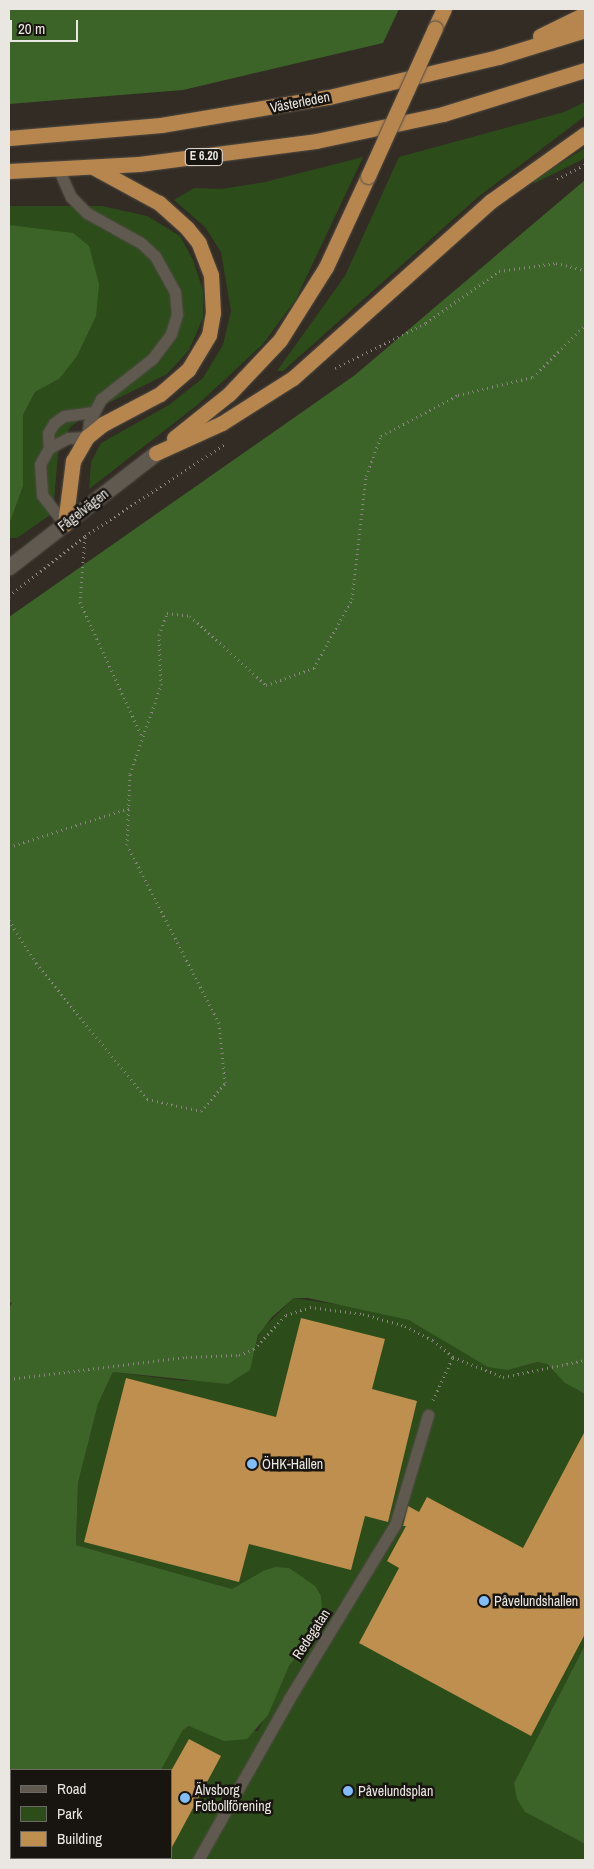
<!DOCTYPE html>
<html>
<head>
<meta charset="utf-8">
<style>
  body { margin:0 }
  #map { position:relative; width:594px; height:1869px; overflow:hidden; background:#322c24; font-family:"Archivo Narrow",sans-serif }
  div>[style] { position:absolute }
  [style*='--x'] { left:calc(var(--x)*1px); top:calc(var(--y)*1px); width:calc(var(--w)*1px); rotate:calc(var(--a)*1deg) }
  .green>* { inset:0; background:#2c4d1a }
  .forest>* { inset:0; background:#3d6428 }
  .building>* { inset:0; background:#be8f4f }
  .path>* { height:3px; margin-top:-1.5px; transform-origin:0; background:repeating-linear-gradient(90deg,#89847e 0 1px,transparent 0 5px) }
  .roads { filter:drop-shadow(0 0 1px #504b44) drop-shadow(0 0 1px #504b44) }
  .service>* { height:11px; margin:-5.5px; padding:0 5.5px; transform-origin:5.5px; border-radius:5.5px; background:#605950 }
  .tertiary>* { height:15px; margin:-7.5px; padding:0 7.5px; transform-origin:7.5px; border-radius:7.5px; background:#605950 }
  .trunk>* { height:15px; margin:-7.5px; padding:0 7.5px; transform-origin:7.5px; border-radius:7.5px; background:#b7864f }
  .bridges { filter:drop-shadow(0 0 1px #504b44) drop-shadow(0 0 1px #504b44) }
  .trunk-bridge>* { height:15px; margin:-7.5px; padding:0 7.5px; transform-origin:7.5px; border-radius:7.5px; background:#b7864f }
  .dots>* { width:14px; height:14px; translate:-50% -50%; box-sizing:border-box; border:2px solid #181511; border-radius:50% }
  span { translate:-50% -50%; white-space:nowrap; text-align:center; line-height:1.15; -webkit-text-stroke:5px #181511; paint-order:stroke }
  .shield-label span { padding:1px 4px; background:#181511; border:1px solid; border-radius:4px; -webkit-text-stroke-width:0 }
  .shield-label { font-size:12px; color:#eae6e1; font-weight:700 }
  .street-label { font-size:14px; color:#eae6e1 }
  .poi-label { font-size:14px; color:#eae6e1 }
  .left { translate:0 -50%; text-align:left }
  .frame { position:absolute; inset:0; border:10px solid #eae6e1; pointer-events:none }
  .legend { position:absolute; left:10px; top:1769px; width:162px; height:90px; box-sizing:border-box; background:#181511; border:1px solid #6c6964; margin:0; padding:6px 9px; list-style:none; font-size:15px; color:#eae6e1 }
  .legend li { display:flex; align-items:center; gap:10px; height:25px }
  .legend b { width:25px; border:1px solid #6c6964 }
  .scale { position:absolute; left:10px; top:20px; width:68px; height:22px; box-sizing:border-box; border:2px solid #eae6e1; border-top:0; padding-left:6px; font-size:15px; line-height:18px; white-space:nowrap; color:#eae6e1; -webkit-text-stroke:4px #181511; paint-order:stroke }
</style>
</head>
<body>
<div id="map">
  <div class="green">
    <i style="clip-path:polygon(585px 102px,585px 116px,478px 197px,283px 371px,277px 371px,345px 276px,399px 157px,564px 112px)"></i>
    <i style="clip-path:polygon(585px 148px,585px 158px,535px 183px,532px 181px)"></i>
    <i style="clip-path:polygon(363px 157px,296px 299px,263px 344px,196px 406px,89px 489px,91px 462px,101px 443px,169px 405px,203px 378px,223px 345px,231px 311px,221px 252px,205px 227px,174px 200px,194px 188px,221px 189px,265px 182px)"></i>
    <i style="clip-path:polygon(9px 206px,102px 206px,147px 216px,180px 236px,193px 260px,203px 291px,203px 318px,189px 350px,167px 374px,94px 410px,70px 427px,58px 453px,53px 513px,17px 538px,9px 538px,9px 525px,23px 486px,23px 415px,35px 392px,59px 379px,24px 228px,9px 225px)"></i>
    <i style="clip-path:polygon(294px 1298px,375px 1310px,409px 1320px,508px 1370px,537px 1362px,547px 1364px,565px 1383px,585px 1394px,585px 1645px,514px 1783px,525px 1812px,585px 1844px,585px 1860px,110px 1860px,171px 1858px,171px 1770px,161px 1770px,183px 1730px,190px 1726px,258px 1731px,289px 1666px,323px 1625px,263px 1571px,232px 1589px,76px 1545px,78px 1483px,98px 1404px,113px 1372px,184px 1381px,249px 1370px,260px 1331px)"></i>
  </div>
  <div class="forest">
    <i style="clip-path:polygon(9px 9px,399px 9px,383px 43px,183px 90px,9px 104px)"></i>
    <i style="clip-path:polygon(585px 180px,585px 1394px,565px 1383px,547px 1364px,537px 1362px,508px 1370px,488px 1367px,409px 1320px,308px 1298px,294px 1298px,272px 1317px,258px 1335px,250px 1370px,228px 1384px,113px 1372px,98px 1404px,78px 1483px,76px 1545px,232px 1589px,263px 1571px,275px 1567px,289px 1568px,315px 1586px,321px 1596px,323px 1624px,289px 1666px,268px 1715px,247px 1739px,224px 1741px,189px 1726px,183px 1730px,161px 1770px,11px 1770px,11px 1858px,111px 1858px,9px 1860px,9px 1308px,12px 1302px,9px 1303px,9px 617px,355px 375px)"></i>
    <i style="clip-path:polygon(9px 225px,73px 233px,89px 246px,99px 284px,96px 316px,77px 356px,59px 379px,35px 392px,23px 415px,23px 486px,9px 525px)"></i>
    <i style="clip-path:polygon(585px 1645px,585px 1844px,525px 1812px,517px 1799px,514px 1783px)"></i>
  </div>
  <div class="building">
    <i style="clip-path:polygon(301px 1318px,385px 1339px,372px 1389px,417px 1401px,388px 1522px,365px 1516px,351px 1570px,249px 1544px,239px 1582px,84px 1542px,126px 1378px,276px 1417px)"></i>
    <i style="clip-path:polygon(585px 1431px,585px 1634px,531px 1736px,359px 1643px,399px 1568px,387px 1561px,406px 1526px,403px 1526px,408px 1506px,419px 1512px,427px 1497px,523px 1548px)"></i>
    <i style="clip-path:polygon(189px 1739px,221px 1756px,171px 1849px,171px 1771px)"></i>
  </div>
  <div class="path">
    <i style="--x:557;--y:179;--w:31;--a:-27"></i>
    <i style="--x:335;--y:368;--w:102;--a:-26.3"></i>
    <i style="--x:426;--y:323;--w:90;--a:-35.5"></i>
    <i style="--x:499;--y:271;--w:58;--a:-8"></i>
    <i style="--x:556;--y:263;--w:30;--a:14"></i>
    <i style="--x:85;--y:537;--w:65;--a:94.4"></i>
    <i style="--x:80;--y:602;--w:149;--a:65.3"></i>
    <i style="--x:9;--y:596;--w:97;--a:-38.3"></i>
    <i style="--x:85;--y:536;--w:168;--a:-33.3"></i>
    <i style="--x:9;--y:847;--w:126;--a:-18"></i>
    <i style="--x:9;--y:920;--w:51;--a:57.9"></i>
    <i style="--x:36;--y:963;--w:176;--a:50.8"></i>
    <i style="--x:147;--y:1099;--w:55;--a:12.5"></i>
    <i style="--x:201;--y:1111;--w:37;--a:-49"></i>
    <i style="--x:225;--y:1083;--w:60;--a:-95.7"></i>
    <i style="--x:219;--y:1023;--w:200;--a:-117.3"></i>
    <i style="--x:127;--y:845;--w:71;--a:-87.6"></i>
    <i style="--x:130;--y:774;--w:94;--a:-70.8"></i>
    <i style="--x:161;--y:685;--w:50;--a:-92.3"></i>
    <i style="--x:159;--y:635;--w:23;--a:-70"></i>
    <i style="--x:167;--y:613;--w:23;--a:7"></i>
    <i style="--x:190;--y:616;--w:103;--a:42.2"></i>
    <i style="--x:266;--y:685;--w:51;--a:-19.5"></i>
    <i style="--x:314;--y:668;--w:79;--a:-61.2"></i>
    <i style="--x:352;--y:599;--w:124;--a:-83.5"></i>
    <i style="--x:366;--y:476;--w:43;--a:-69.4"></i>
    <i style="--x:381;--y:436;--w:87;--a:-28"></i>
    <i style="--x:458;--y:395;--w:77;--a:-13.5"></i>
    <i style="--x:533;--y:377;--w:74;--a:-45"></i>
    <i style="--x:9;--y:1379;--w:178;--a:-7.1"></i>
    <i style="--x:186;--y:1357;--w:53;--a:-2.2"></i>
    <i style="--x:239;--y:1355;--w:16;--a:-22"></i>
    <i style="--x:254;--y:1349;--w:47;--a:-46.7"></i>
    <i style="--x:286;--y:1315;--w:25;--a:-18"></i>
    <i style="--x:310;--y:1307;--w:53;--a:7.5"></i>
    <i style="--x:363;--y:1314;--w:44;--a:15.9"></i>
    <i style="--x:405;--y:1326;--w:31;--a:27"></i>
    <i style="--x:433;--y:1340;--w:26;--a:40"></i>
    <i style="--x:453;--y:1357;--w:54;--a:21.8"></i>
    <i style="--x:503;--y:1377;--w:84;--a:-11.7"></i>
    <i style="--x:433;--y:1400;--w:47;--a:-65.1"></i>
  </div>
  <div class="roads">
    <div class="service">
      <i style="--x:58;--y:168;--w:32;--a:66"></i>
      <i style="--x:71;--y:197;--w:23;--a:45"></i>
      <i style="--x:87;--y:213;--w:62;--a:29.1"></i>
      <i style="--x:141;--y:243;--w:19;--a:43"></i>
      <i style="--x:155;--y:256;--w:41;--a:60.9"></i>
      <i style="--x:175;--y:292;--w:22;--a:85"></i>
      <i style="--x:177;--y:314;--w:21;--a:107"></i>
      <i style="--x:171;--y:334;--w:31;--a:127"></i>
      <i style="--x:152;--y:359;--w:65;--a:141.9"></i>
      <i style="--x:101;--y:399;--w:27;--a:117"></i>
      <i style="--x:89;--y:423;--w:14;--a:98"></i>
      <i style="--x:87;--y:437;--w:19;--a:177"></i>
      <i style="--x:68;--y:438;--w:21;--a:152"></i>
      <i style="--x:49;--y:448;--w:18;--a:119"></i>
      <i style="--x:40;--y:464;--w:31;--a:86"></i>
      <i style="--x:42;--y:495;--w:37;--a:52"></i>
      <i style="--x:49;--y:448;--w:15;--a:-94"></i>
      <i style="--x:48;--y:433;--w:12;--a:-59"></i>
      <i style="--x:54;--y:423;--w:12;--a:-35"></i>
      <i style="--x:64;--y:416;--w:30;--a:-8"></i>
      <i style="--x:198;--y:1860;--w:185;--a:-60.5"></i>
      <i style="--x:289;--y:1699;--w:204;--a:-58.7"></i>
      <i style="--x:395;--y:1525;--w:115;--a:-73.3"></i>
    </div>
    <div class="tertiary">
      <i style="--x:9;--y:567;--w:186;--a:-37.8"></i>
    </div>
    <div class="trunk">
      <i style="--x:435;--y:28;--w:21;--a:-65"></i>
      <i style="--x:540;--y:36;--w:50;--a:-26.1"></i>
      <i style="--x:9;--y:138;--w:153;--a:-4.9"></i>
      <i style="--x:161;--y:125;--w:170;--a:-9.5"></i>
      <i style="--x:329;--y:97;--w:174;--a:-13.3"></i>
      <i style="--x:498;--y:57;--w:91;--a:-17.2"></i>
      <i style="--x:9;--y:171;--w:130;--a:-3.1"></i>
      <i style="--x:139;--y:164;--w:178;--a:-7.4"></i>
      <i style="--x:316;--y:141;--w:130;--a:-12"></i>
      <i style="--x:443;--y:114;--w:149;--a:-17.2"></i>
      <i style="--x:174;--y:438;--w:70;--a:-38.7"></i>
      <i style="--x:229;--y:394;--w:74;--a:-46.6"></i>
      <i style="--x:280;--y:340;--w:86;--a:-57.8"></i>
      <i style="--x:326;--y:267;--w:100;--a:-65.2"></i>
      <i style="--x:156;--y:453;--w:72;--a:-24.4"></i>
      <i style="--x:222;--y:423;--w:84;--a:-32.4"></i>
      <i style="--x:293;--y:378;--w:266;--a:-41.8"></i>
      <i style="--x:491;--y:201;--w:115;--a:-35.5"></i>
      <i style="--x:65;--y:524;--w:64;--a:-82.8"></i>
      <i style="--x:73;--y:461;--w:28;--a:-60"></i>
      <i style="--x:87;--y:437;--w:21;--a:-39"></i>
      <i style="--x:103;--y:424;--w:64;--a:-27.8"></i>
      <i style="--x:160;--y:394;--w:37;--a:-41"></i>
      <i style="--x:188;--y:370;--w:41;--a:-59"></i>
      <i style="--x:209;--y:335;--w:22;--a:-80"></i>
      <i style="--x:213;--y:313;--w:38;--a:-93"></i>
      <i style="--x:211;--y:275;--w:34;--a:-111"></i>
      <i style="--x:199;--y:243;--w:19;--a:-129"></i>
      <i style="--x:187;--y:228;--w:38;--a:-138"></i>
      <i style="--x:159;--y:203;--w:75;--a:-151.4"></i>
    </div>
  </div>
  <div class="bridges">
    <div class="trunk-bridge">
      <i style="--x:368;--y:176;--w:162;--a:-65.6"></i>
    </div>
  </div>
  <div class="dots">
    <i style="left:252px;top:1464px;background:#82bcfa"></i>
    <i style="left:484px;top:1601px;background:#82bcfa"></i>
    <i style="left:348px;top:1791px;background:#82bcfa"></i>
    <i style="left:185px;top:1798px;background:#82bcfa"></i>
  </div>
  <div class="shield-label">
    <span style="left:204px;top:157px">E 6.20</span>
  </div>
  <div class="street-label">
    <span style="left:300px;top:102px;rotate:-11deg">Västerleden</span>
    <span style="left:83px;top:510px;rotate:-38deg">Fågelvägen</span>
    <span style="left:311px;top:1634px;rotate:-57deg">Redegatan</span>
  </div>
  <div class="poi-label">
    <span class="left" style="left:262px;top:1464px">ÖHK-Hallen</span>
    <span class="left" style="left:494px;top:1601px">Påvelundshallen</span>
    <span class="left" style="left:195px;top:1798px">Älvsborg<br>Fotbollförening</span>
    <span class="left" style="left:358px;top:1791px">Påvelundsplan</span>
  </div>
  <div class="frame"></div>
  <ul class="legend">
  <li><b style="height:6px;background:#605950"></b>Road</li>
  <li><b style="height:14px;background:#2c4d1a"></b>Park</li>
  <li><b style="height:14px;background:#be8f4f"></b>Building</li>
  </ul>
  <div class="scale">20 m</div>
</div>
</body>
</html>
